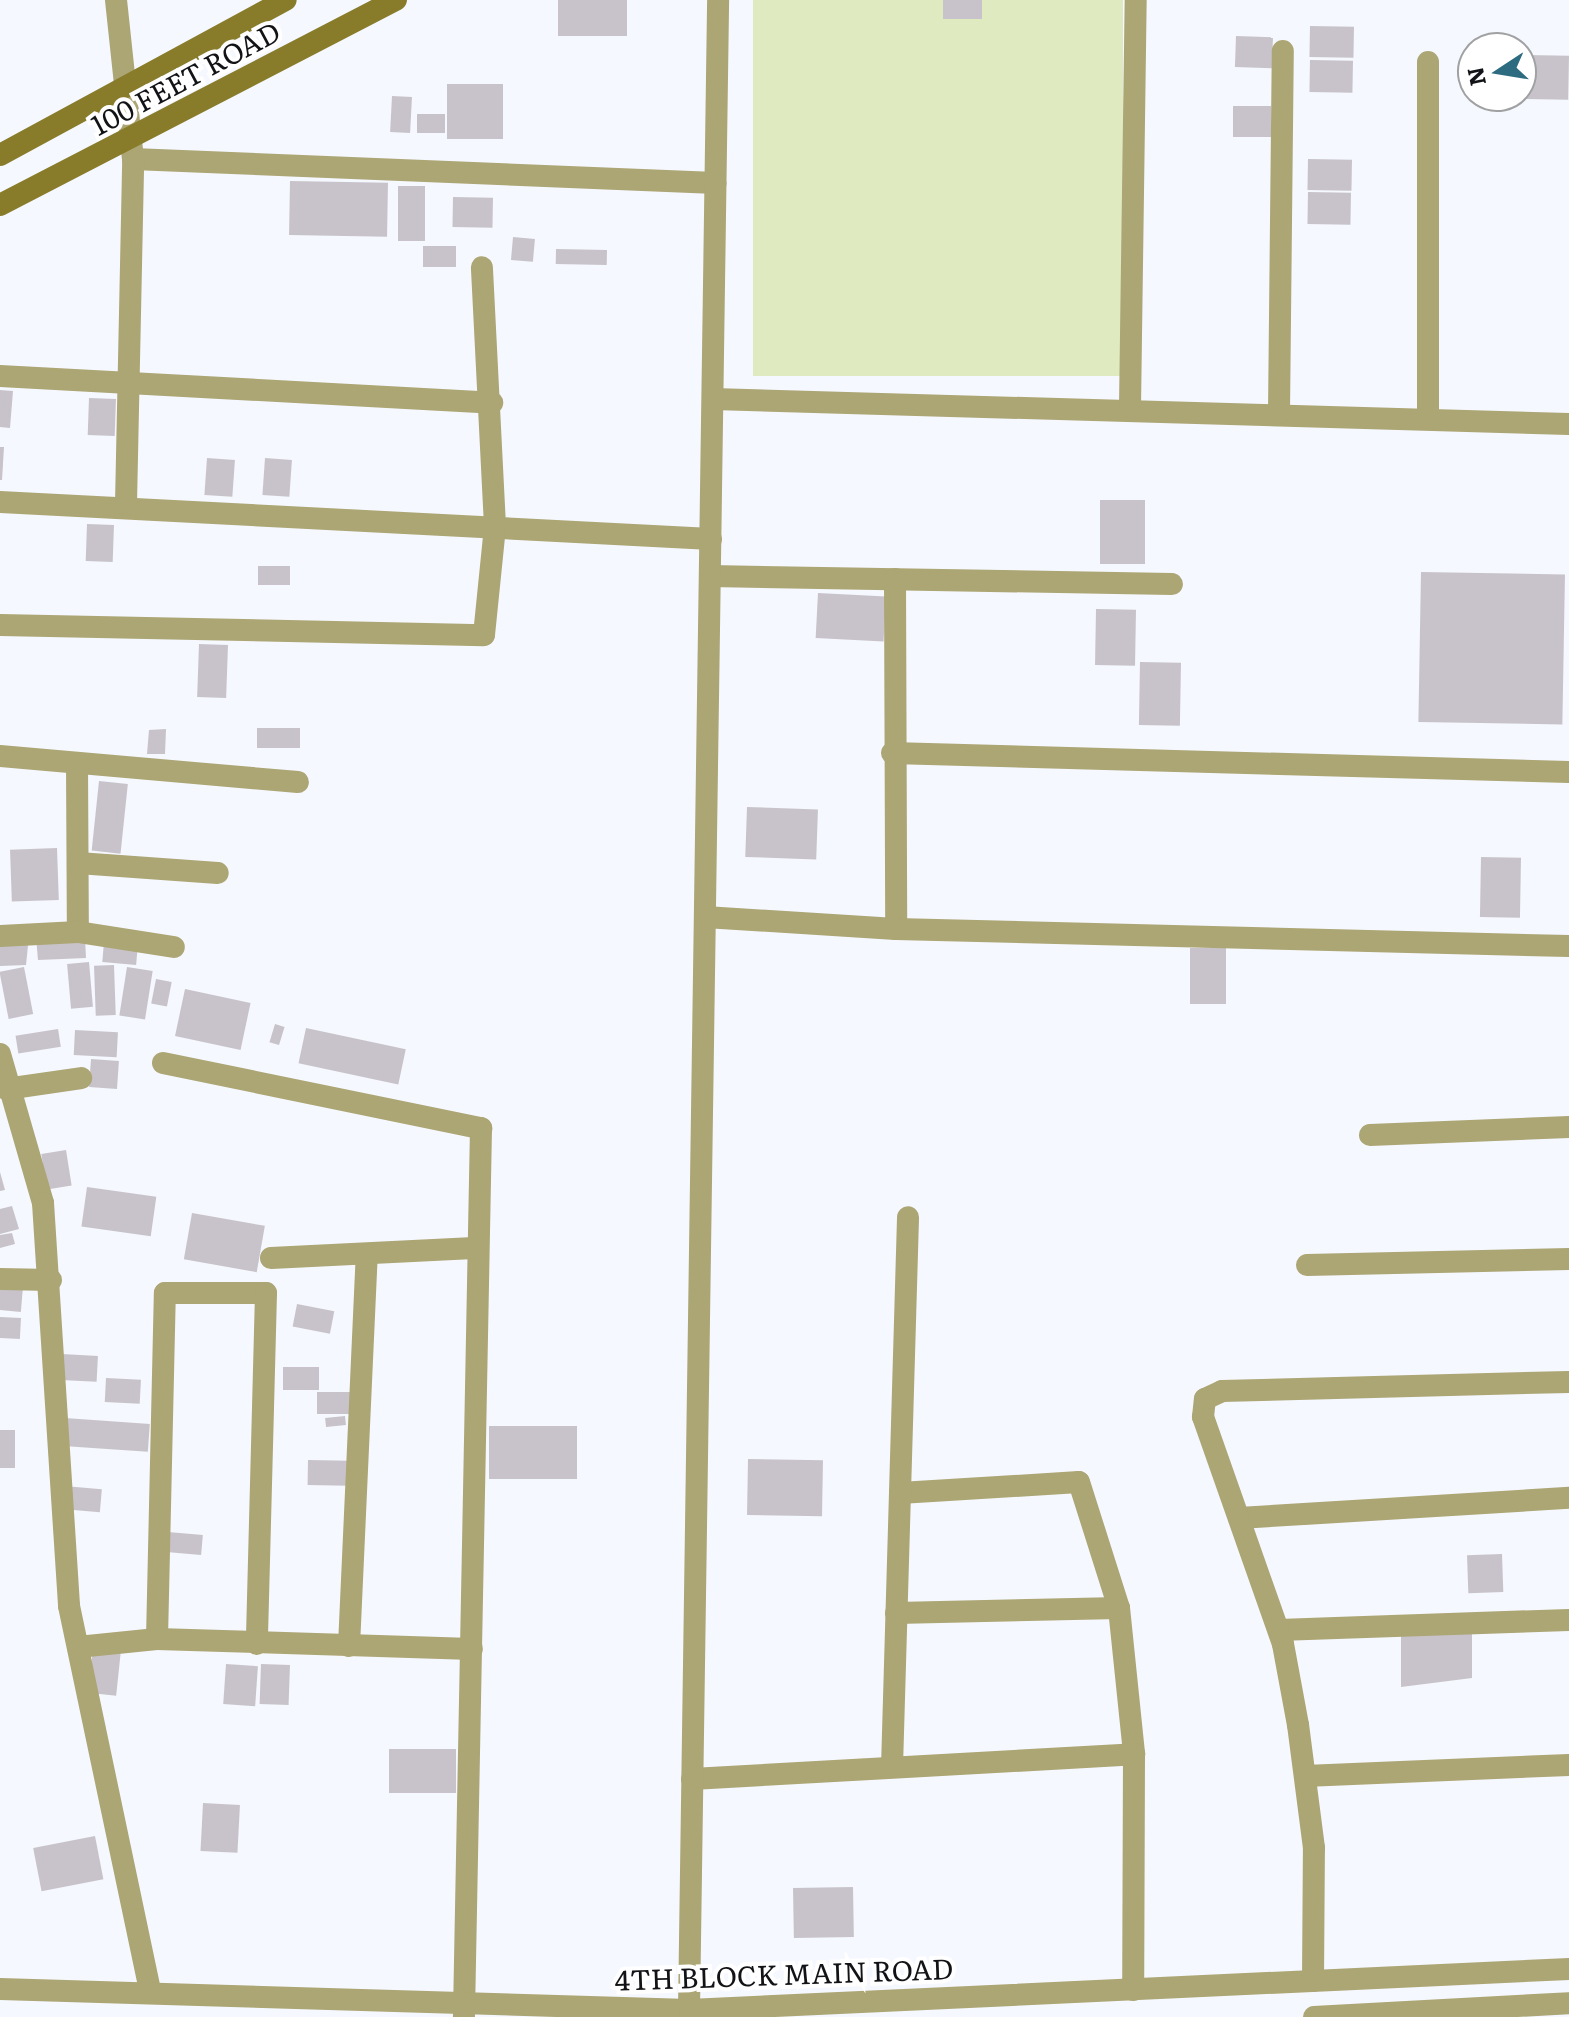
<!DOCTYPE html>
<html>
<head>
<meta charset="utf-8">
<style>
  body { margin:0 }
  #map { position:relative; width:1569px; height:2017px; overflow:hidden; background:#f5f8fe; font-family:Literata,serif }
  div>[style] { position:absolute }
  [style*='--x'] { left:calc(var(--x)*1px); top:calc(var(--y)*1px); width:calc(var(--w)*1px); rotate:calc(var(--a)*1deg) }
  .green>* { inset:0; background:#dfeac0; transform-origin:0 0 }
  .building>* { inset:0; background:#c8c3ca; transform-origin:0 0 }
  .minor>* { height:22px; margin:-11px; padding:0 11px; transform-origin:11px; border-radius:11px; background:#aca574 }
  .tertiary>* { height:22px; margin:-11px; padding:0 11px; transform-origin:11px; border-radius:11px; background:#aca574 }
  .secondary>* { height:22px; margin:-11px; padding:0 11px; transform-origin:11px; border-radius:11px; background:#887c2a }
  span { translate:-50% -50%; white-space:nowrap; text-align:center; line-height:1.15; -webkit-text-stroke:8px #fff; paint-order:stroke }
  .street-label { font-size:28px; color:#121316 }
  .north { position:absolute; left:1457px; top:32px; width:80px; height:80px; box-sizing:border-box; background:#fff; border:2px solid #a0a1a2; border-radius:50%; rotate:258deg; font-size:22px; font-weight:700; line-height:32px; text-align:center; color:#121316 }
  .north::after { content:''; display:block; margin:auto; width:28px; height:36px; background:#2c6b80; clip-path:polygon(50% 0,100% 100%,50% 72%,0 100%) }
</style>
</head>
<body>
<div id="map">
  <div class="green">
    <i style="left:753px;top:0;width:370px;height:376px"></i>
  </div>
  <div class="building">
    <i style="left:558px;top:0;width:69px;height:36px"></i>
    <i style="left:943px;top:0;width:39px;height:19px"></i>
    <i style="left:1310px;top:26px;width:44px;height:31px;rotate:1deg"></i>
    <i style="left:1236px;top:36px;width:37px;height:31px;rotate:2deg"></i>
    <i style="left:1527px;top:55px;width:42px;height:44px;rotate:1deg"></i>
    <i style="left:1310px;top:60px;width:43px;height:32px;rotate:1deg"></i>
    <i style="left:447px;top:84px;width:56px;height:55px"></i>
    <i style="left:392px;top:96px;width:20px;height:36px;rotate:3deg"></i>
    <i style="left:1233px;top:106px;width:38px;height:31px"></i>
    <i style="left:417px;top:114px;width:28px;height:19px"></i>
    <i style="left:1308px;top:159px;width:44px;height:31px;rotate:1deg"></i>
    <i style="left:290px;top:181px;width:98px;height:54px;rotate:1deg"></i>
    <i style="left:398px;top:186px;width:27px;height:55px"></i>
    <i style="left:1308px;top:192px;width:43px;height:32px;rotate:1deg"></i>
    <i style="left:453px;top:197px;width:40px;height:30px;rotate:1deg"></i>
    <i style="left:513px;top:237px;width:22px;height:23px;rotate:5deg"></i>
    <i style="left:423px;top:246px;width:33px;height:21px"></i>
    <i style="left:556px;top:249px;width:51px;height:15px;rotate:1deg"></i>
    <i style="clip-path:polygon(0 390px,13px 391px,10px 428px,0 427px)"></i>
    <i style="left:89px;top:398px;width:27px;height:37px;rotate:2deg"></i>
    <i style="clip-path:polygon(0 447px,4px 447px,2px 480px,0 480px)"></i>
    <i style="left:207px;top:458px;width:28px;height:37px;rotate:4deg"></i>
    <i style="left:265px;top:458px;width:27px;height:37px;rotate:4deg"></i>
    <i style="left:1100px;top:500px;width:45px;height:64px"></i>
    <i style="left:87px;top:524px;width:27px;height:37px;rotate:2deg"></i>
    <i style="left:258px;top:566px;width:32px;height:19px"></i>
    <i style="left:1421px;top:572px;width:144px;height:150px;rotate:1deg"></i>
    <i style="left:818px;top:593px;width:68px;height:45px;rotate:3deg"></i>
    <i style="left:1096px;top:609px;width:40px;height:56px;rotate:1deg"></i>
    <i style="left:199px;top:644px;width:29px;height:53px;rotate:2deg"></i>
    <i style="left:1140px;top:662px;width:41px;height:63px;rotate:1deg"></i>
    <i style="left:257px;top:728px;width:43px;height:20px"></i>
    <i style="clip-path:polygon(166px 729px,165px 754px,147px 754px,149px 730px)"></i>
    <i style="left:99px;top:781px;width:29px;height:70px;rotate:6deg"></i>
    <i style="left:747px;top:807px;width:71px;height:50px;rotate:2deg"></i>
    <i style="left:57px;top:848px;width:52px;height:47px;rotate:88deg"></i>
    <i style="left:1481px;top:857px;width:40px;height:60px;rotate:1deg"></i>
    <i style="clip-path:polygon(29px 936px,26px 965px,0 966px,0 940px)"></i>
    <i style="clip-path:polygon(36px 937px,85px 938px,86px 958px,38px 960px)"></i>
    <i style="left:104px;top:942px;width:34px;height:20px;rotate:5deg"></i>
    <i style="left:1190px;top:948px;width:36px;height:56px"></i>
    <i style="left:89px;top:962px;width:45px;height:22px;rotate:85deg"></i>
    <i style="left:114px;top:965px;width:50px;height:20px;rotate:88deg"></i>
    <i style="left:24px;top:967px;width:48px;height:25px;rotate:79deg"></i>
    <i style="left:127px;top:967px;width:26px;height:49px;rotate:9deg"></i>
    <i style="left:156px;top:979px;width:16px;height:25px;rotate:11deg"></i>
    <i style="left:185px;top:989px;width:67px;height:48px;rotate:12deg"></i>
    <i style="left:275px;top:1024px;width:10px;height:19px;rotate:17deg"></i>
    <i style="left:306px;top:1028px;width:102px;height:36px;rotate:12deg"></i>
    <i style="left:58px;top:1029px;width:18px;height:43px;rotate:81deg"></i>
    <i style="left:75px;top:1030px;width:43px;height:25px;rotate:3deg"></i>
    <i style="left:91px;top:1059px;width:28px;height:28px;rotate:4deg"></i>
    <i style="left:66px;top:1150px;width:36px;height:25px;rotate:81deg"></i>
    <i style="clip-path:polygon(0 1172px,5px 1190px,0 1191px)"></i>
    <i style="left:87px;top:1187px;width:70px;height:40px;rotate:8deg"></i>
    <i style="clip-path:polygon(12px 1206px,19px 1229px,0 1234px,0 1209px)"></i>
    <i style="left:192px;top:1213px;width:74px;height:47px;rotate:10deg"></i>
    <i style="clip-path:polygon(12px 1233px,15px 1244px,0 1248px,0 1235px)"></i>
    <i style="left:0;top:1286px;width:23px;height:24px;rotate:5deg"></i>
    <i style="left:297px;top:1304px;width:38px;height:23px;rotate:11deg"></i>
    <i style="left:0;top:1317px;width:21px;height:21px;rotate:3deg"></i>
    <i style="left:62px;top:1354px;width:36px;height:26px;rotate:3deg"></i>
    <i style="left:283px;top:1367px;width:36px;height:23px"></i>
    <i style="left:106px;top:1378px;width:35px;height:24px;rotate:3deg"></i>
    <i style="left:317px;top:1392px;width:38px;height:22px"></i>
    <i style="left:345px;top:1416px;width:9px;height:20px;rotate:84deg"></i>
    <i style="left:65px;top:1418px;width:85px;height:28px;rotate:4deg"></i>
    <i style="left:489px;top:1426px;width:88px;height:53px"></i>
    <i style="left:0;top:1430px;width:15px;height:38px"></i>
    <i style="left:748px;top:1459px;width:75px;height:56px;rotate:1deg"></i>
    <i style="left:308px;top:1460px;width:41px;height:25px;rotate:1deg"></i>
    <i style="left:64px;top:1486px;width:38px;height:23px;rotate:5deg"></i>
    <i style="left:168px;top:1532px;width:35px;height:20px;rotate:5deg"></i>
    <i style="left:1502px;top:1554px;width:38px;height:35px;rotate:88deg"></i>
    <i style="clip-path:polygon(1472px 1632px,1472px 1678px,1401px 1687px,1401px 1636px)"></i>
    <i style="left:93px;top:1648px;width:28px;height:45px;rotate:6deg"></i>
    <i style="left:226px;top:1664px;width:32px;height:40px;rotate:4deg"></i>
    <i style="left:261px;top:1664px;width:29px;height:40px;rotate:2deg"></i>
    <i style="left:389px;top:1749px;width:67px;height:44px"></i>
    <i style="left:203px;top:1803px;width:37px;height:48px;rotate:3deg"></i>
    <i style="left:95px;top:1836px;width:44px;height:63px;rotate:79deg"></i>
    <i style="left:853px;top:1887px;width:50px;height:60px;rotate:89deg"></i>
  </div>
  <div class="minor">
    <i style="--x:116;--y:0;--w:160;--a:83.9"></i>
    <i style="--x:133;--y:159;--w:583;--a:2.36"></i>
    <i style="--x:0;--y:376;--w:493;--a:3.1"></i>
    <i style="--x:713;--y:399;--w:856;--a:1.67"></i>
    <i style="--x:1130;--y:407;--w:407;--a:-89.2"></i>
    <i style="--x:1279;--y:413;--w:362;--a:-89.4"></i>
    <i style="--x:1428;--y:418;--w:356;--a:-90"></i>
    <i style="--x:0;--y:502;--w:712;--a:2.98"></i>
    <i style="--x:126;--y:504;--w:345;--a:-88.8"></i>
    <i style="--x:710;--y:576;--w:462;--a:1"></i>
    <i style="--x:895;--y:579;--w:350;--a:89.8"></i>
    <i style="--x:896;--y:929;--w:673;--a:1.45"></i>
    <i style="--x:0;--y:625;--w:484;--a:1.2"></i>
    <i style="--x:484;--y:635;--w:110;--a:-84.2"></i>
    <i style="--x:495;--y:526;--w:259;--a:-92.9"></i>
    <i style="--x:892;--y:753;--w:677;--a:1.61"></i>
    <i style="--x:0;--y:756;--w:299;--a:5"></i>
    <i style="--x:77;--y:763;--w:169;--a:89.7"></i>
    <i style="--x:78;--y:863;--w:140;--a:4.1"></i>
    <i style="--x:705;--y:917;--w:191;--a:3.6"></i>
    <i style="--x:0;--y:936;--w:78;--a:-2.9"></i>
    <i style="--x:78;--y:932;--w:97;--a:8.9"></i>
    <i style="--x:0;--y:1054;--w:155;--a:73.9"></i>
    <i style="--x:43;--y:1203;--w:404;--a:86.3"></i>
    <i style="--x:69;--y:1606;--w:394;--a:78.1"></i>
    <i style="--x:163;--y:1063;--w:325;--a:11.6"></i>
    <i style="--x:481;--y:1128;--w:889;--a:91.1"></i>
    <i style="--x:6;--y:1089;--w:76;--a:-8.3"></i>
    <i style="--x:1370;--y:1135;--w:199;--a:-2.3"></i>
    <i style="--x:271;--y:1258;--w:203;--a:-2.8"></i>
    <i style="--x:1307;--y:1265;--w:262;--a:-1.3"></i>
    <i style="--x:0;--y:1279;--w:51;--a:1.1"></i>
    <i style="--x:900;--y:1493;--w:179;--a:-3.5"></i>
    <i style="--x:1079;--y:1482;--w:132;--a:72.4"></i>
    <i style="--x:1119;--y:1608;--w:147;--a:84.1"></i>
    <i style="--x:1134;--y:1754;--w:236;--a:90.2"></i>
    <i style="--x:1239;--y:1518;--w:331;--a:-3.5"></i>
    <i style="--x:896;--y:1613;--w:223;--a:-1.3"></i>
    <i style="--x:1279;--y:1630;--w:290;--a:-2"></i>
    <i style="--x:157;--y:1639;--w:346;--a:-88.7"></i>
    <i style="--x:165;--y:1293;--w:101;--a:0"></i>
    <i style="--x:266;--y:1293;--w:351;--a:91.5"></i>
    <i style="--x:349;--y:1646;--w:392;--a:-87.4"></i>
    <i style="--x:78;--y:1647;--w:79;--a:-5.8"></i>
    <i style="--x:157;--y:1639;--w:315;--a:1.8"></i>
    <i style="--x:892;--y:1767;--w:550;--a:-88.33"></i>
    <i style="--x:1305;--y:1776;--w:264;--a:-2.4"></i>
    <i style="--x:692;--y:1779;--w:443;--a:-3.2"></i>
    <i style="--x:1313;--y:1981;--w:133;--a:-89.6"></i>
    <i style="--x:1314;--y:1848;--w:124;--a:-97.4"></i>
    <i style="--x:1298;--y:1725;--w:82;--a:-100.5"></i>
    <i style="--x:1283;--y:1644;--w:241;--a:-109.4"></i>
    <i style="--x:1203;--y:1417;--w:18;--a:-84"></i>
    <i style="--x:1205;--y:1399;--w:19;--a:-25"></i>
    <i style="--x:1222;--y:1391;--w:347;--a:-1.5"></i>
  </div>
  <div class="tertiary">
    <i style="--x:0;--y:1989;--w:689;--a:1.75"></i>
    <i style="--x:689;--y:2010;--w:881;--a:-2.67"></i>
    <i style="--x:689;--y:2010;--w:2010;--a:-89.17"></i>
    <i style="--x:1314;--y:2017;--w:255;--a:-3.1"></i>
  </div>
  <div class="secondary">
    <i style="--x:0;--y:155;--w:325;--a:-28.5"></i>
    <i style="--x:0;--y:205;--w:446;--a:-27.4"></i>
  </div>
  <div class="street-label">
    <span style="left:185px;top:77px;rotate:-28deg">100 FEET ROAD</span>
    <span style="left:784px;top:1973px;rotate:-2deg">4TH BLOCK MAIN ROAD</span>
  </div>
  <div class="north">N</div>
</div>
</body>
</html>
